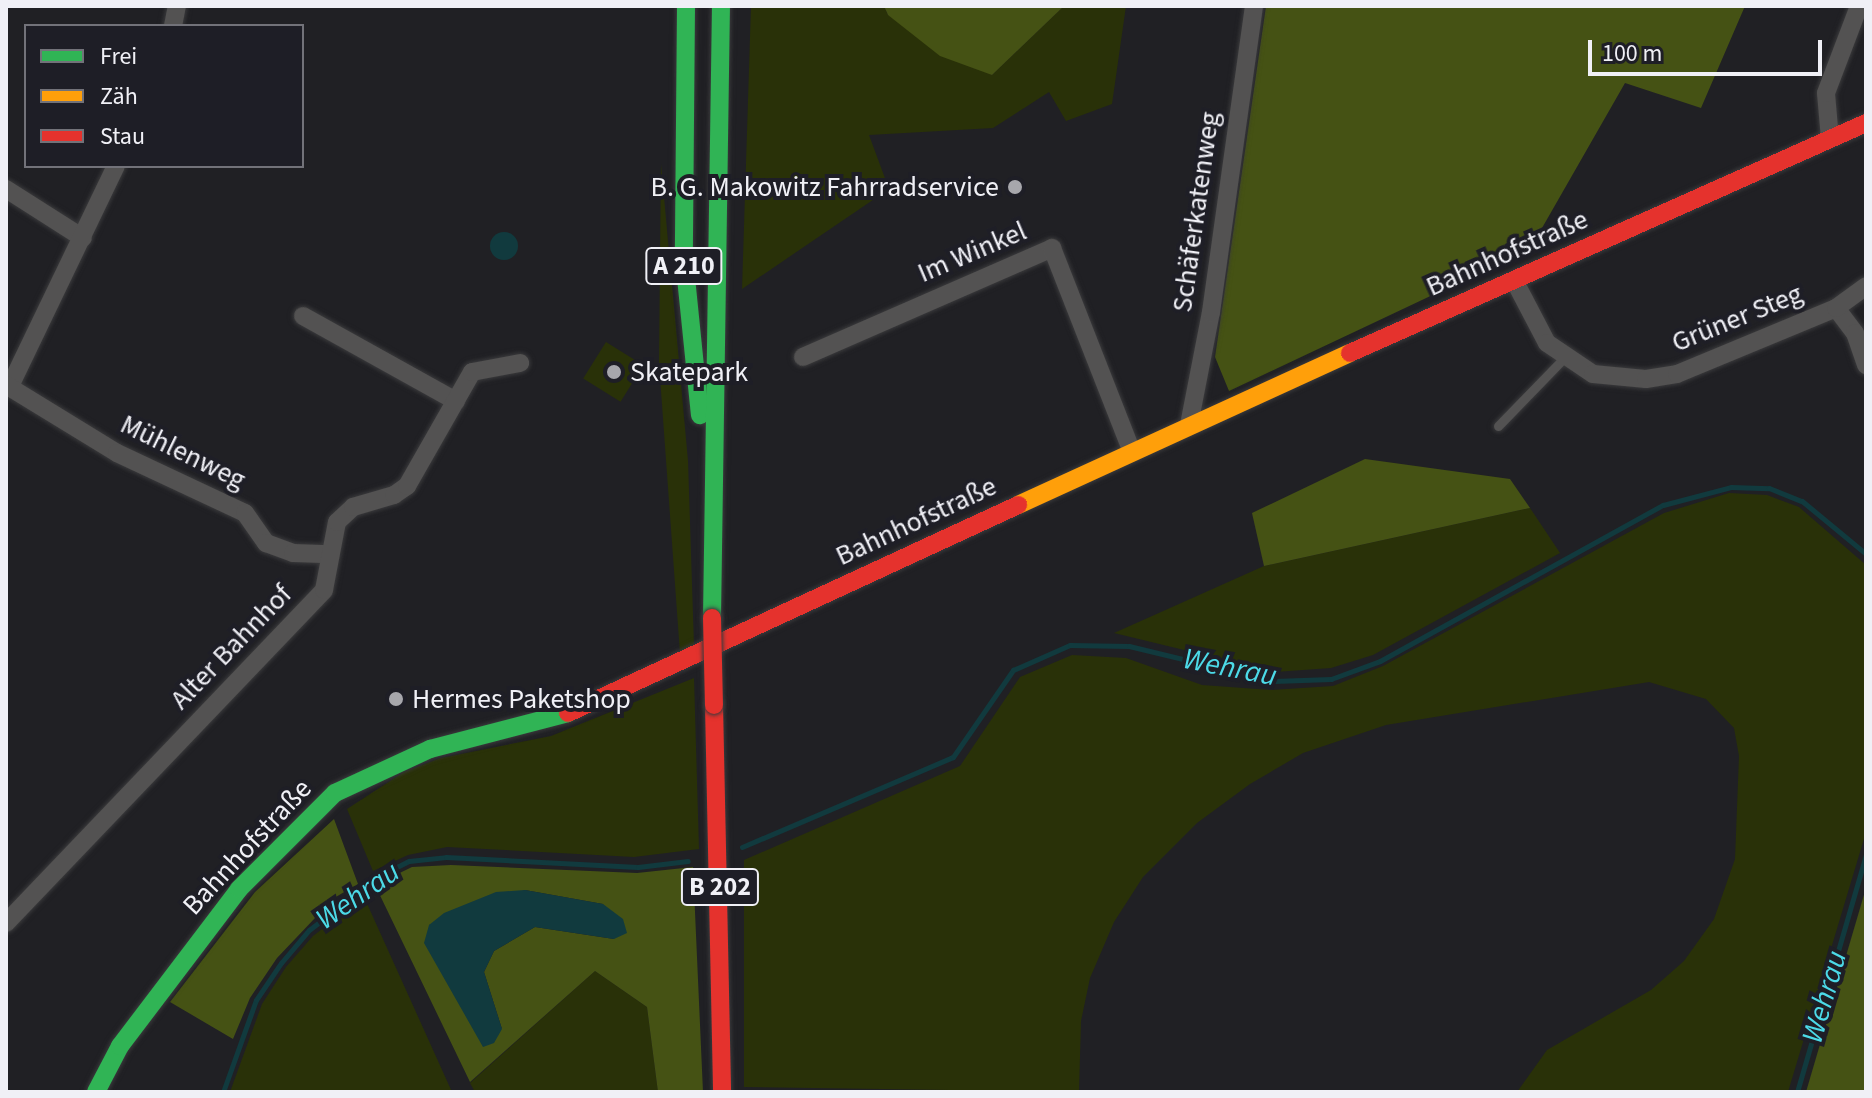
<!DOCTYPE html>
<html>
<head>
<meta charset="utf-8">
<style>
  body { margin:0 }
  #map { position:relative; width:1872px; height:1098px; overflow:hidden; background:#202024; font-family:"Source Sans 3",sans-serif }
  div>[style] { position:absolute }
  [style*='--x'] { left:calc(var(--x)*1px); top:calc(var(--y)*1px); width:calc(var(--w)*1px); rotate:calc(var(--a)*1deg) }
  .green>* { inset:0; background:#293108; transform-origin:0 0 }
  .forest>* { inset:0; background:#455214 }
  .water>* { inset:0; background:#113a3e }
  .round { border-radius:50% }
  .stream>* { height:5px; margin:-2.5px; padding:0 2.5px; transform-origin:2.5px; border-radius:2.5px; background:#113a3e }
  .roads { filter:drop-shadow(0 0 2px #3a3a3c) drop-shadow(0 0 2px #3a3a3c) }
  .lane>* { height:9px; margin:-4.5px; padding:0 4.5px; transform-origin:4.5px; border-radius:4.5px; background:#535252 }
  .street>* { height:18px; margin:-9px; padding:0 9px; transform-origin:9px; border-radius:9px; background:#535252 }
  .fast>* { height:18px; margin:-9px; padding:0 9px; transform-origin:9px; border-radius:9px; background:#30b455 }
  .slow>* { height:18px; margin:-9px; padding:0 9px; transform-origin:9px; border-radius:9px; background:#ff9f0a }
  .jam>* { height:18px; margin:-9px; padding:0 9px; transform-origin:9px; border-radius:9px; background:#e5322d }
  .bridges { filter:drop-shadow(0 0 2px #3a3a3c) drop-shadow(0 0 2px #3a3a3c) }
  .jam-bridge>* { height:18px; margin:-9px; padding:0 9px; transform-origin:9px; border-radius:9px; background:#e5322d }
  .dots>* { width:22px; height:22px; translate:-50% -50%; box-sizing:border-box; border:4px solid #1e1e26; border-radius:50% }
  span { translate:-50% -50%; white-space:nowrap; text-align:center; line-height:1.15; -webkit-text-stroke:8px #1e1e26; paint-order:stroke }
  .shield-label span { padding:2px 6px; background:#1e1e26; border:2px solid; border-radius:6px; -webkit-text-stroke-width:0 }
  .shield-label { font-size:26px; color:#f0f0f6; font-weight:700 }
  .poi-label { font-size:28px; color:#f0f0f6 }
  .right { translate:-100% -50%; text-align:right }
  .left { translate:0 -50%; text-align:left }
  .street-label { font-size:28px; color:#f0f0f6 }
  .water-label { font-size:30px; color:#4cdae8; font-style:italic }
  .frame { position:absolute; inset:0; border:8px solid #f0f0f6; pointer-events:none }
  .legend { position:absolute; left:24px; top:24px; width:280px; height:144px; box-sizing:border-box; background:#1e1e26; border:2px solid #727279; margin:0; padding:10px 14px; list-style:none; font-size:24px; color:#f0f0f6 }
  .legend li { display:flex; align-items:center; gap:16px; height:40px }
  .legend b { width:40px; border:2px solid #727279 }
  .scale { position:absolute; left:1588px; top:40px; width:234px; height:36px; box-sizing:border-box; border:4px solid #f0f0f6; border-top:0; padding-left:10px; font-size:24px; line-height:28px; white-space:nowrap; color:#f0f0f6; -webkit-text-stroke:6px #1e1e26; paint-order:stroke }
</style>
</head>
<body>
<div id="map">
  <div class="green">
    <i style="clip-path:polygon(751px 6px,884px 6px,888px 15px,992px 75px,1064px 6px,1126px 6px,1112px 104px,1066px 121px,1049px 92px,993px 128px,869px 135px,889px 189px,742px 289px)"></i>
    <i style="clip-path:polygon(661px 164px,688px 461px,694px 646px,680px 653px,659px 363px)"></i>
    <i style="left:606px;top:342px;width:44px;height:43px;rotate:32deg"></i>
    <i style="clip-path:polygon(1729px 493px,1767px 495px,1799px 507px,1866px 565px,1866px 832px,1788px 1092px,1517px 1092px,1547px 1050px,1651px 990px,1684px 961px,1714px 919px,1735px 859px,1739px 756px,1734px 728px,1706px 699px,1649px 682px,1386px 725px,1303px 753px,1250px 784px,1197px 823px,1143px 877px,1114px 922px,1090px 978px,1081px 1021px,1079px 1092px,744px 1087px,744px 860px,960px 766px,1020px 677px,1072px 655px,1126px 658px,1202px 685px,1271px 690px,1333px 686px,1383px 666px,1664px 513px)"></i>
    <i style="clip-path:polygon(1530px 508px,1560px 553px,1373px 655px,1331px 668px,1275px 672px,1114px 633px,1264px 566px)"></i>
    <i style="clip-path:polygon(694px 678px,699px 849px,634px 857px,447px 847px,408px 855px,373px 871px,347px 809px,404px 772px,441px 758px,551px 736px)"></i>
    <i style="clip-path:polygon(364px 897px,452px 1092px,230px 1092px,262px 1004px,286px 967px,313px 936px)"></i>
    <i style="clip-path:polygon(595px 971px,647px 1007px,658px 1092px,475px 1092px,470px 1083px)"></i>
  </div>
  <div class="forest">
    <i style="clip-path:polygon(884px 6px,1064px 6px,992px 75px,940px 56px,888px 15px)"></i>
    <i style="clip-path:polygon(1266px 6px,1745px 6px,1701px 108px,1625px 83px,1530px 249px,1229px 391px,1215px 357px)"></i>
    <i style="clip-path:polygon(1365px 459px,1510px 479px,1530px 508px,1264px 566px,1252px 513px)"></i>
    <i style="clip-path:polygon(334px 819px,358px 884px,334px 898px,277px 958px,250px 998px,233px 1039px,170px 1002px,255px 892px)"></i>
    <i style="clip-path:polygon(evenodd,451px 865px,637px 873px,693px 867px,703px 1092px,658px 1092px,647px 1007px,595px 971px,470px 1082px,375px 885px,412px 867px,451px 865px,525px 890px,603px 904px,614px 939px,535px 927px,494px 951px,484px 972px,502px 1029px,429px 925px,525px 890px)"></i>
    <i style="clip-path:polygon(1866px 888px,1866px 1092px,1806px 1092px)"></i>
  </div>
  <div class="water">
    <i class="round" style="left:490px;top:232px;width:28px;height:28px"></i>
    <i style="clip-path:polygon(525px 890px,603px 904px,623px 919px,627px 933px,614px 939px,535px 927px,494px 951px,484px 972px,502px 1029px,494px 1043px,483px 1047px,424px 943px,429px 925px,444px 913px,496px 892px)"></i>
  </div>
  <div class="stream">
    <i style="--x:742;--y:847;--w:229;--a:-23.1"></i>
    <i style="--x:953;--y:757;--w:106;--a:-55.4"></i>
    <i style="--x:1013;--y:670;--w:62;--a:-23.7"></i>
    <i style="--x:1070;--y:645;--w:59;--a:1"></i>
    <i style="--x:1129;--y:646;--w:149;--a:13.6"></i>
    <i style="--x:1274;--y:681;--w:57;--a:-2"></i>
    <i style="--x:1331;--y:679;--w:52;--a:-20.2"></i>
    <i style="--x:1380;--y:661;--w:323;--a:-28.9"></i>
    <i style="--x:1663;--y:505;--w:70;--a:-14.8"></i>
    <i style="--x:1731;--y:487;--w:38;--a:2"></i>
    <i style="--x:1769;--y:488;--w:35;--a:22"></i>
    <i style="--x:1802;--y:501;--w:83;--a:39.6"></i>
    <i style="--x:223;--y:1092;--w:98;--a:-70.3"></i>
    <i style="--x:256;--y:1000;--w:45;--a:-56"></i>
    <i style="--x:281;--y:963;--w:43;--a:-49.7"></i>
    <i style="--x:309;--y:930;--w:91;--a:-37.4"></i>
    <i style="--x:381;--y:875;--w:31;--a:-27"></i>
    <i style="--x:409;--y:861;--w:37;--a:-6"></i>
    <i style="--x:446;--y:857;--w:192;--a:3"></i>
    <i style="--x:638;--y:867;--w:50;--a:-6.8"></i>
    <i style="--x:1797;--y:1092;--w:247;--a:-73.8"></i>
  </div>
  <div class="roads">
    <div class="lane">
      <i style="--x:1498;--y:426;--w:95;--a:-45.9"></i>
    </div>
    <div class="street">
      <i style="--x:173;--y:26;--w:20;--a:-79"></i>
      <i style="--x:1830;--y:139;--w:46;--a:-95"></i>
      <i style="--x:1826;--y:93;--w:93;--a:-69.2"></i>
      <i style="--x:6;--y:189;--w:91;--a:32.5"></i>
      <i style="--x:1514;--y:280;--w:71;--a:62.4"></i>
      <i style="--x:1547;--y:343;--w:55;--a:34"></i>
      <i style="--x:1593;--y:374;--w:53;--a:5.4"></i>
      <i style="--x:1646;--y:379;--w:31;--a:-9"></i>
      <i style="--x:1677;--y:374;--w:172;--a:-22.5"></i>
      <i style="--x:1836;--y:308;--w:31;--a:53"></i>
      <i style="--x:1855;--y:333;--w:34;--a:71"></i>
      <i style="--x:1836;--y:308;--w:37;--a:-36"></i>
      <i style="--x:303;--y:316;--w:175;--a:29.1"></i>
      <i style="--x:803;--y:357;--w:272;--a:-23.6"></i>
      <i style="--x:1052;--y:248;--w:219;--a:68.6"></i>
      <i style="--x:11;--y:384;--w:242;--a:-64.3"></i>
      <i style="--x:6;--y:385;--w:130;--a:31.5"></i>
      <i style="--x:117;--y:453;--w:141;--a:25.1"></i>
      <i style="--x:245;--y:513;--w:37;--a:55"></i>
      <i style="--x:266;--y:543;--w:29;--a:20"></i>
      <i style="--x:293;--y:553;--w:37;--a:2"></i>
      <i style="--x:1189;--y:425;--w:115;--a:-79"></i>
      <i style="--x:1211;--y:312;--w:309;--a:-82"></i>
      <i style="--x:6;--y:923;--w:460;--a:-46.3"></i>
      <i style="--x:324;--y:590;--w:69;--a:-79.2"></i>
      <i style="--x:337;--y:522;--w:22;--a:-43"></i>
      <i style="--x:353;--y:507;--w:43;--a:-16.3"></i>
      <i style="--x:394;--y:495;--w:16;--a:-35"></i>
      <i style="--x:407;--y:486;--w:131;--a:-60.3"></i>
      <i style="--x:472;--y:372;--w:49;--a:-10.6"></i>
    </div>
    <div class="fast">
      <i style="--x:686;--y:6;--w:252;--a:90.5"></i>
      <i style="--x:684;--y:258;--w:158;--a:84.2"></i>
      <i style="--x:712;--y:618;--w:612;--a:-89.16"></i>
      <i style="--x:96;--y:1092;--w:52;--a:-62.4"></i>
      <i style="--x:120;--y:1046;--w:197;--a:-52.8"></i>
      <i style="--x:239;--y:889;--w:136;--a:-45"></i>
      <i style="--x:335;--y:793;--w:105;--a:-24.9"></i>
      <i style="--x:430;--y:749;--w:143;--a:-14.6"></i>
    </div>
    <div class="slow">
      <i style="--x:1018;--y:505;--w:365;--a:-24.6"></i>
    </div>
    <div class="jam">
      <i style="--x:1350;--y:353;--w:565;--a:-24.02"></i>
      <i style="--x:714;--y:705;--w:387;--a:88.8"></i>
      <i style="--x:568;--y:713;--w:496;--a:-24.8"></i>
    </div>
  </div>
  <div class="bridges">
    <div class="jam-bridge">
      <i style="--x:712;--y:618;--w:87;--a:88.7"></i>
    </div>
  </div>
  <div class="dots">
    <i style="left:1015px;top:187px;background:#a7a7ac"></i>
    <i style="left:614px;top:372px;background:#a7a7ac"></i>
    <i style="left:396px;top:699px;background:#a7a7ac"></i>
  </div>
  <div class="shield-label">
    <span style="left:684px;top:266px">A 210</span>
    <span style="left:720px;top:887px">B 202</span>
  </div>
  <div class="poi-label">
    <span class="right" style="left:999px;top:187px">B. G. Makowitz Fahrradservice</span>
    <span class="left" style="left:630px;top:372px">Skatepark</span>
    <span class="left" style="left:412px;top:699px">Hermes Paketshop</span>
  </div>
  <div class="street-label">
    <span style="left:1196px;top:212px;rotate:-82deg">Schäferkatenweg</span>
    <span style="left:972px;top:252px;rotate:-23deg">Im Winkel</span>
    <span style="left:1507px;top:253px;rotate:-24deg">Bahnhofstraße</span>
    <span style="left:1737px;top:318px;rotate:-22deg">Grüner Steg</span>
    <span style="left:183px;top:452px;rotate:26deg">Mühlenweg</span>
    <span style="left:916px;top:521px;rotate:-25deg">Bahnhofstraße</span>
    <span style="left:231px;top:647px;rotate:-46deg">Alter Bahnhof</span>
    <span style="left:247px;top:847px;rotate:-47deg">Bahnhofstraße</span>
  </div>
  <div class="water-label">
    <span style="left:1230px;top:668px;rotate:11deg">Wehrau</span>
    <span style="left:358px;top:896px;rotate:-35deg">Wehrau</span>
    <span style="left:1825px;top:997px;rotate:-74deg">Wehrau</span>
  </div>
  <div class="frame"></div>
  <ul class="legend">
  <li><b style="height:10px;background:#30b455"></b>Frei</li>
  <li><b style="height:10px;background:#ff9f0a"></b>Zäh</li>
  <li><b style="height:10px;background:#e5322d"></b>Stau</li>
  </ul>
  <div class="scale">100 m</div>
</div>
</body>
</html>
